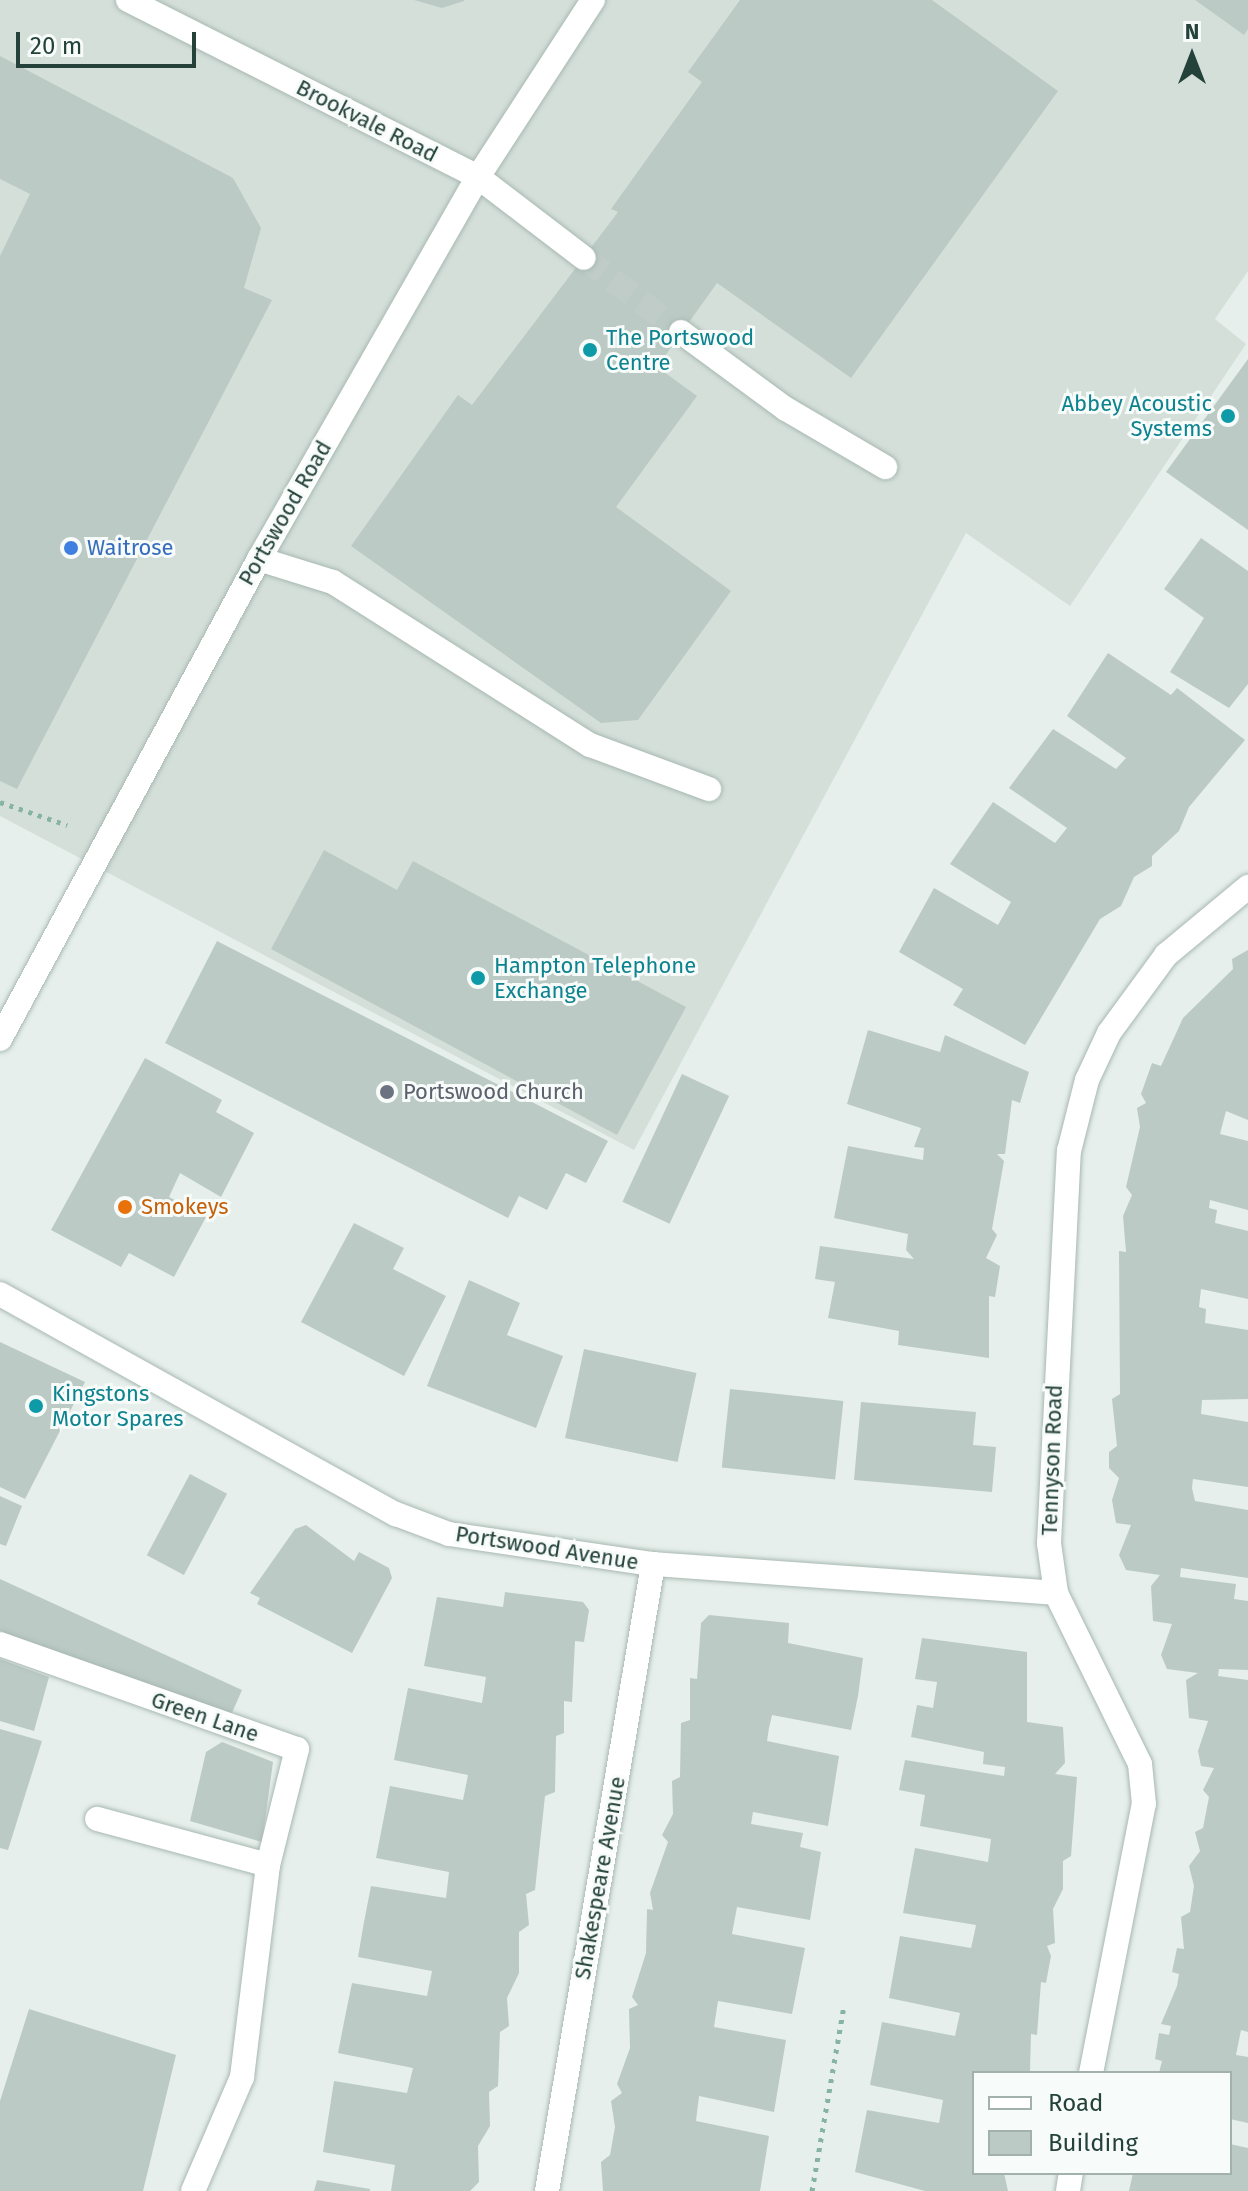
<!DOCTYPE html>
<html>
<head>
<meta charset="utf-8">
<style>
  body { margin:0 }
  #map { position:relative; width:1248px; height:2191px; overflow:hidden; background:#e6efeb; font-family:"Fira Sans",sans-serif }
  div>[style] { position:absolute }
  [style*='--x'] { left:calc(var(--x)*1px); top:calc(var(--y)*1px); width:calc(var(--w)*1px); rotate:calc(var(--a)*1deg) }
  .built>* { inset:0; background:#d4dfda }
  .building>* { inset:0; background:#bbcac4; transform-origin:0 0 }
  .minor-tunnel>* { height:24px; margin-top:-12px; transform-origin:0; background:repeating-linear-gradient(90deg,#bfccc8 0 24px,transparent 0 36px) }
  .path>* { height:5px; margin-top:-2.5px; transform-origin:0; background:repeating-linear-gradient(90deg,#86b3a5 0 4px,transparent 0 10px) }
  .roads { filter:drop-shadow(0 0 2px #a8b8b2) drop-shadow(0 0 2px #a8b8b2) }
  .minor>* { height:24px; margin:-12px; padding:0 12px; transform-origin:12px; border-radius:12px; background:#fff }
  .dots>* { width:22px; height:22px; translate:-50% -50%; box-sizing:border-box; border:4px solid #f7fbf9; border-radius:50% }
  span { translate:-50% -50%; white-space:nowrap; text-align:center; line-height:1.15; -webkit-text-stroke:6px #f7fbf9; paint-order:stroke }
  .street-label { font-size:22px; color:#24423a }
  .culture-label { font-size:22px; color:#0d838f }
  .left { translate:0 -50%; text-align:left }
  .right { translate:-100% -50%; text-align:right }
  .shop-label { font-size:22px; color:#366cbe }
  .worship-label { font-size:22px; color:#5b616d }
  .food-label { font-size:22px; color:#c56008 }
  .legend { position:absolute; left:972px; top:2071px; width:260px; height:104px; box-sizing:border-box; background:#f7fbf9; border:2px solid #a3b1ad; margin:0; padding:10px 14px; list-style:none; font-size:24px; color:#24423a }
  .legend li { display:flex; align-items:center; gap:16px; height:40px }
  .legend b { width:40px; border:2px solid #a3b1ad }
  .north { position:absolute; left:1152px; top:16px; width:80px; height:80px; -webkit-text-stroke:6px #f7fbf9; paint-order:stroke; rotate:0deg; font-size:22px; font-weight:700; line-height:32px; text-align:center; color:#24423a }
  .north::after { content:''; display:block; margin:auto; width:28px; height:36px; background:#24423a; clip-path:polygon(50% 0,100% 100%,50% 72%,0 100%) }
  .scale { position:absolute; left:16px; top:32px; width:180px; height:36px; box-sizing:border-box; border:4px solid #24423a; border-top:0; padding-left:10px; font-size:24px; line-height:28px; white-space:nowrap; color:#24423a; -webkit-text-stroke:6px #f7fbf9; paint-order:stroke }
</style>
</head>
<body>
<div id="map">
  <div class="built">
    <i style="clip-path:polygon(0 0,1248px 0,1248px 271px,1215px 319px,1246px 344px,1070px 606px,966px 533px,634px 1150px,0 816px)"></i>
  </div>
  <div class="building">
    <i style="clip-path:polygon(414px 0,464px 0,464px 1px,442px 8px)"></i>
    <i style="clip-path:polygon(740px 0,932px 0,1058px 91px,851px 378px,717px 283px,657px 367px,697px 396px,616px 507px,731px 591px,638px 720px,601px 723px,351px 546px,458px 395px,472px 405px,618px 212px,611px 209px,702px 82px,688px 72px)"></i>
    <i style="clip-path:polygon(1195px 0,1248px 0,1248px 29px,1244px 35px)"></i>
    <i style="clip-path:polygon(0 56px,233px 178px,261px 228px,244px 288px,272px 300px,17px 789px,0 781px,0 256px,30px 194px,0 179px)"></i>
    <i style="clip-path:polygon(1248px 359px,1248px 530px,1166px 472px)"></i>
    <i style="clip-path:polygon(1201px 538px,1248px 571px,1248px 684px,1229px 708px,1170px 672px,1204px 618px,1164px 589px)"></i>
    <i style="clip-path:polygon(1108px 653px,1171px 695px,1177px 688px,1245px 740px,1189px 807px,1179px 831px,1152px 856px,1152px 866px,1134px 877px,1121px 906px,1100px 919px,1025px 1045px,953px 1005px,963px 989px,899px 952px,934px 888px,998px 925px,1011px 902px,950px 864px,993px 802px,1055px 843px,1067px 828px,1009px 788px,1053px 729px,1116px 769px,1126px 758px,1067px 716px)"></i>
    <i style="clip-path:polygon(324px 850px,397px 890px,413px 861px,686px 1007px,617px 1135px,271px 949px)"></i>
    <i style="clip-path:polygon(217px 941px,608px 1141px,586px 1183px,566px 1173px,547px 1210px,519px 1196px,508px 1218px,165px 1043px)"></i>
    <i style="clip-path:polygon(1248px 950px,1248px 1120px,1226px 1111px,1220px 1134px,1248px 1141px,1248px 1210px,1210px 1200px,1209px 1208px,1217px 1210px,1215px 1223px,1248px 1231px,1248px 1299px,1201px 1289px,1199px 1307px,1206px 1309px,1205px 1323px,1248px 1330px,1248px 1399px,1202px 1400px,1201px 1414px,1248px 1422px,1248px 1487px,1193px 1479px,1192px 1488px,1195px 1501px,1248px 1510px,1248px 1578px,1181px 1568px,1180px 1577px,1236px 1584px,1234px 1599px,1248px 1601px,1248px 1670px,1219px 1669px,1218px 1676px,1248px 1680px,1248px 2032px,1241px 2030px,1236px 2055px,1248px 2057px,1248px 2123px,1230px 2119px,1230px 2073px,1159px 2073px,1162px 2061px,1155px 2059px,1159px 2033px,1169px 2035px,1171px 2026px,1161px 2024px,1177px 1986px,1179px 1974px,1172px 1972px,1177px 1948px,1184px 1949px,1181px 1917px,1190px 1912px,1194px 1886px,1189px 1866px,1200px 1851px,1195px 1832px,1203px 1828px,1209px 1797px,1203px 1790px,1214px 1768px,1201px 1766px,1198px 1751px,1208px 1721px,1189px 1718px,1186px 1680px,1198px 1673px,1167px 1669px,1161px 1655px,1172px 1624px,1153px 1621px,1151px 1586px,1160px 1575px,1126px 1570px,1119px 1555px,1131px 1525px,1116px 1523px,1112px 1500px,1119px 1478px,1109px 1468px,1109px 1452px,1117px 1446px,1112px 1399px,1120px 1394px,1119px 1251px,1126px 1252px,1123px 1216px,1132px 1195px,1126px 1187px,1140px 1127px,1137px 1108px,1146px 1103px,1141px 1094px,1152px 1063px,1161px 1066px,1183px 1018px,1233px 969px,1232px 959px)"></i>
    <i style="clip-path:polygon(868px 1030px,940px 1052px,945px 1035px,1029px 1072px,1020px 1103px,1012px 1100px,1005px 1154px,997px 1154px,1004px 1161px,992px 1229px,997px 1235px,986px 1258px,1000px 1266px,995px 1297px,989px 1296px,989px 1358px,898px 1345px,899px 1331px,828px 1318px,835px 1282px,815px 1279px,820px 1246px,914px 1259px,906px 1250px,908px 1234px,834px 1218px,848px 1146px,923px 1160px,924px 1148px,914px 1147px,921px 1128px,847px 1104px)"></i>
    <i style="clip-path:polygon(145px 1058px,222px 1100px,216px 1112px,254px 1133px,221px 1197px,180px 1173px,169px 1197px,206px 1217px,174px 1277px,129px 1253px,121px 1267px,51px 1230px)"></i>
    <i style="left:682px;top:1074px;width:52px;height:141px;rotate:25deg"></i>
    <i style="clip-path:polygon(354px 1223px,404px 1248px,393px 1269px,446px 1296px,404px 1376px,301px 1322px)"></i>
    <i style="clip-path:polygon(469px 1280px,520px 1303px,507px 1335px,563px 1356px,536px 1428px,427px 1386px)"></i>
    <i style="clip-path:polygon(0 1342px,85px 1382px,25px 1499px,0 1487px)"></i>
    <i style="left:584px;top:1349px;width:115px;height:91px;rotate:12deg"></i>
    <i style="left:730px;top:1389px;width:114px;height:79px;rotate:6deg"></i>
    <i style="clip-path:polygon(861px 1402px,976px 1412px,973px 1445px,996px 1447px,992px 1492px,854px 1480px)"></i>
    <i style="left:190px;top:1474px;width:42px;height:92px;rotate:28deg"></i>
    <i style="clip-path:polygon(0 1496px,22px 1506px,6px 1546px,0 1544px)"></i>
    <i style="clip-path:polygon(306px 1525px,354px 1561px,359px 1552px,389px 1568px,392px 1578px,352px 1653px,257px 1604px,260px 1598px,250px 1593px,295px 1529px)"></i>
    <i style="clip-path:polygon(0 1579px,242px 1690px,231px 1715px,0 1631px)"></i>
    <i style="clip-path:polygon(505px 1592px,583px 1602px,589px 1610px,584px 1642px,575px 1641px,572px 1702px,564px 1701px,564px 1733px,556px 1736px,555px 1792px,545px 1796px,535px 1890px,526px 1894px,529px 1925px,519px 1932px,519px 1973px,507px 1998px,509px 2026px,500px 2032px,498px 2086px,489px 2092px,490px 2126px,478px 2146px,479px 2182px,470px 2191px,391px 2191px,395px 2165px,323px 2152px,334px 2081px,407px 2093px,413px 2068px,338px 2053px,345px 2017px,352px 1983px,427px 1996px,432px 1971px,358px 1957px,364px 1922px,371px 1886px,446px 1898px,449px 1872px,376px 1858px,390px 1786px,463px 1800px,468px 1775px,394px 1760px,408px 1688px,482px 1703px,486px 1677px,424px 1666px,437px 1597px,503px 1607px)"></i>
    <i style="clip-path:polygon(709px 1615px,789px 1623px,788px 1643px,863px 1658px,858px 1696px,851px 1730px,772px 1715px,769px 1728px,767px 1741px,839px 1756px,828px 1826px,753px 1812px,751px 1824px,803px 1833px,800px 1847px,821px 1852px,810px 1920px,737px 1907px,732px 1934px,805px 1948px,792px 2014px,718px 2001px,714px 2027px,786px 2040px,774px 2112px,699px 2096px,696px 2121px,769px 2136px,760px 2191px,603px 2191px,601px 2162px,610px 2155px,615px 2127px,611px 2101px,622px 2093px,617px 2084px,630px 2048px,629px 2009px,638px 2005px,632px 1997px,646px 1953px,647px 1909px,653px 1910px,650px 1893px,668px 1842px,662px 1835px,673px 1814px,672px 1781px,680px 1777px,681px 1723px,690px 1720px,690px 1678px,697px 1679px,701px 1623px)"></i>
    <i style="clip-path:polygon(922px 1638px,1027px 1652px,1027px 1722px,1063px 1727px,1065px 1763px,1055px 1774px,1077px 1777px,1071px 1856px,1063px 1861px,1063px 1889px,1053px 1909px,1055px 1943px,1047px 1946px,1051px 1956px,1046px 1983px,1041px 1982px,1037px 2035px,1031px 2034px,1030px 2071px,974px 2073px,974px 2173px,1004px 2173px,1008px 2191px,925px 2191px,855px 2172px,867px 2110px,939px 2123px,943px 2100px,870px 2085px,882px 2022px,955px 2036px,960px 2013px,889px 1998px,900px 1936px,971px 1948px,974px 1935px,976px 1925px,903px 1913px,915px 1848px,988px 1862px,991px 1839px,920px 1826px,925px 1795px,899px 1790px,905px 1760px,1004px 1776px,1005px 1767px,983px 1764px,984px 1752px,911px 1737px,917px 1705px,933px 1708px,937px 1682px,915px 1679px)"></i>
    <i style="clip-path:polygon(0 1659px,49px 1677px,34px 1731px,0 1721px)"></i>
    <i style="clip-path:polygon(0 1729px,42px 1741px,8px 1850px,0 1848px)"></i>
    <i style="clip-path:polygon(222px 1742px,273px 1762px,262px 1842px,190px 1821px,206px 1752px)"></i>
    <i style="clip-path:polygon(29px 2009px,176px 2055px,143px 2191px,0 2191px,0 2101px)"></i>
    <i style="clip-path:polygon(1230px 2144px,1248px 2148px,1248px 2191px,1129px 2191px,1133px 2173px,1230px 2173px)"></i>
    <i style="clip-path:polygon(317px 2180px,370px 2189px,370px 2191px,314px 2191px)"></i>
  </div>
  <div class="minor-tunnel">
    <i style="--x:584;--y:258;--w:122;--a:37.3"></i>
  </div>
  <div class="path">
    <i style="--x:0;--y:802;--w:71;--a:18.9"></i>
    <i style="--x:812;--y:2191;--w:188;--a:-80.2"></i>
  </div>
  <div class="roads">
    <div class="minor">
      <i style="--x:128;--y:0;--w:392;--a:26.8"></i>
      <i style="--x:478;--y:177;--w:133;--a:37.4"></i>
      <i style="--x:681;--y:332;--w:130;--a:36.3"></i>
      <i style="--x:786;--y:409;--w:115;--a:30.4"></i>
      <i style="--x:259;--y:559;--w:77;--a:17.3"></i>
      <i style="--x:333;--y:582;--w:304;--a:32.4"></i>
      <i style="--x:590;--y:745;--w:127;--a:20.3"></i>
      <i style="--x:0;--y:1039;--w:545;--a:-61.65"></i>
      <i style="--x:259;--y:559;--w:440;--a:-60.2"></i>
      <i style="--x:478;--y:177;--w:211;--a:-57"></i>
      <i style="--x:0;--y:1294;--w:453;--a:29.1"></i>
      <i style="--x:396;--y:1514;--w:57;--a:20.7"></i>
      <i style="--x:449;--y:1534;--w:206;--a:8.4"></i>
      <i style="--x:653;--y:1564;--w:404;--a:4.1"></i>
      <i style="--x:0;--y:1644;--w:315;--a:19.5"></i>
      <i style="--x:297;--y:1749;--w:120;--a:104"></i>
      <i style="--x:268;--y:1865;--w:177;--a:-164.9"></i>
      <i style="--x:1091;--y:2073;--w:274;--a:-78.9"></i>
      <i style="--x:1144;--y:1804;--w:40;--a:-95.7"></i>
      <i style="--x:1140;--y:1764;--w:191;--a:-116.2"></i>
      <i style="--x:1056;--y:1593;--w:50;--a:-98"></i>
      <i style="--x:1049;--y:1543;--w:393;--a:-87.1"></i>
      <i style="--x:1069;--y:1151;--w:73;--a:-75.8"></i>
      <i style="--x:1087;--y:1080;--w:52;--a:-64.9"></i>
      <i style="--x:1109;--y:1033;--w:97;--a:-53.8"></i>
      <i style="--x:1166;--y:955;--w:107;--a:-39.7"></i>
      <i style="--x:193;--y:2191;--w:124;--a:-66.7"></i>
      <i style="--x:242;--y:2077;--w:214;--a:-83"></i>
      <i style="--x:547;--y:2191;--w:636;--a:-80.4"></i>
      <i style="--x:1068;--y:2191;--w:18;--a:-81"></i>
    </div>
  </div>
  <div class="dots">
    <i style="left:590px;top:350px;background:#0f9aa8"></i>
    <i style="left:1228px;top:416px;background:#0f9aa8"></i>
    <i style="left:71px;top:548px;background:#3f7fe0"></i>
    <i style="left:478px;top:978px;background:#0f9aa8"></i>
    <i style="left:387px;top:1092px;background:#6b7280"></i>
    <i style="left:125px;top:1207px;background:#e8710a"></i>
    <i style="left:36px;top:1406px;background:#0f9aa8"></i>
  </div>
  <div class="street-label">
    <span style="left:367px;top:121px;rotate:27deg">Brookvale Road</span>
    <span style="left:285px;top:513px;rotate:-60deg">Portswood Road</span>
    <span style="left:1052px;top:1460px;rotate:-88deg">Tennyson Road</span>
    <span style="left:547px;top:1548px;rotate:9deg">Portswood Avenue</span>
    <span style="left:205px;top:1717px;rotate:19deg">Green Lane</span>
    <span style="left:600px;top:1878px;rotate:-80deg">Shakespeare Avenue</span>
  </div>
  <div class="culture-label">
    <span class="left" style="left:606px;top:350px">The Portswood<br>Centre</span>
    <span class="right" style="left:1212px;top:416px">Abbey Acoustic<br>Systems</span>
    <span class="left" style="left:494px;top:978px">Hampton Telephone<br>Exchange</span>
    <span class="left" style="left:52px;top:1406px">Kingstons<br>Motor Spares</span>
  </div>
  <div class="shop-label">
    <span class="left" style="left:87px;top:548px">Waitrose</span>
  </div>
  <div class="worship-label">
    <span class="left" style="left:403px;top:1092px">Portswood Church</span>
  </div>
  <div class="food-label">
    <span class="left" style="left:141px;top:1207px">Smokeys</span>
  </div>
  <ul class="legend">
  <li><b style="height:10px;background:#fff"></b>Road</li>
  <li><b style="height:22px;background:#bbcac4"></b>Building</li>
  </ul>
  <div class="north">N</div>
  <div class="scale">20 m</div>
</div>
</body>
</html>
